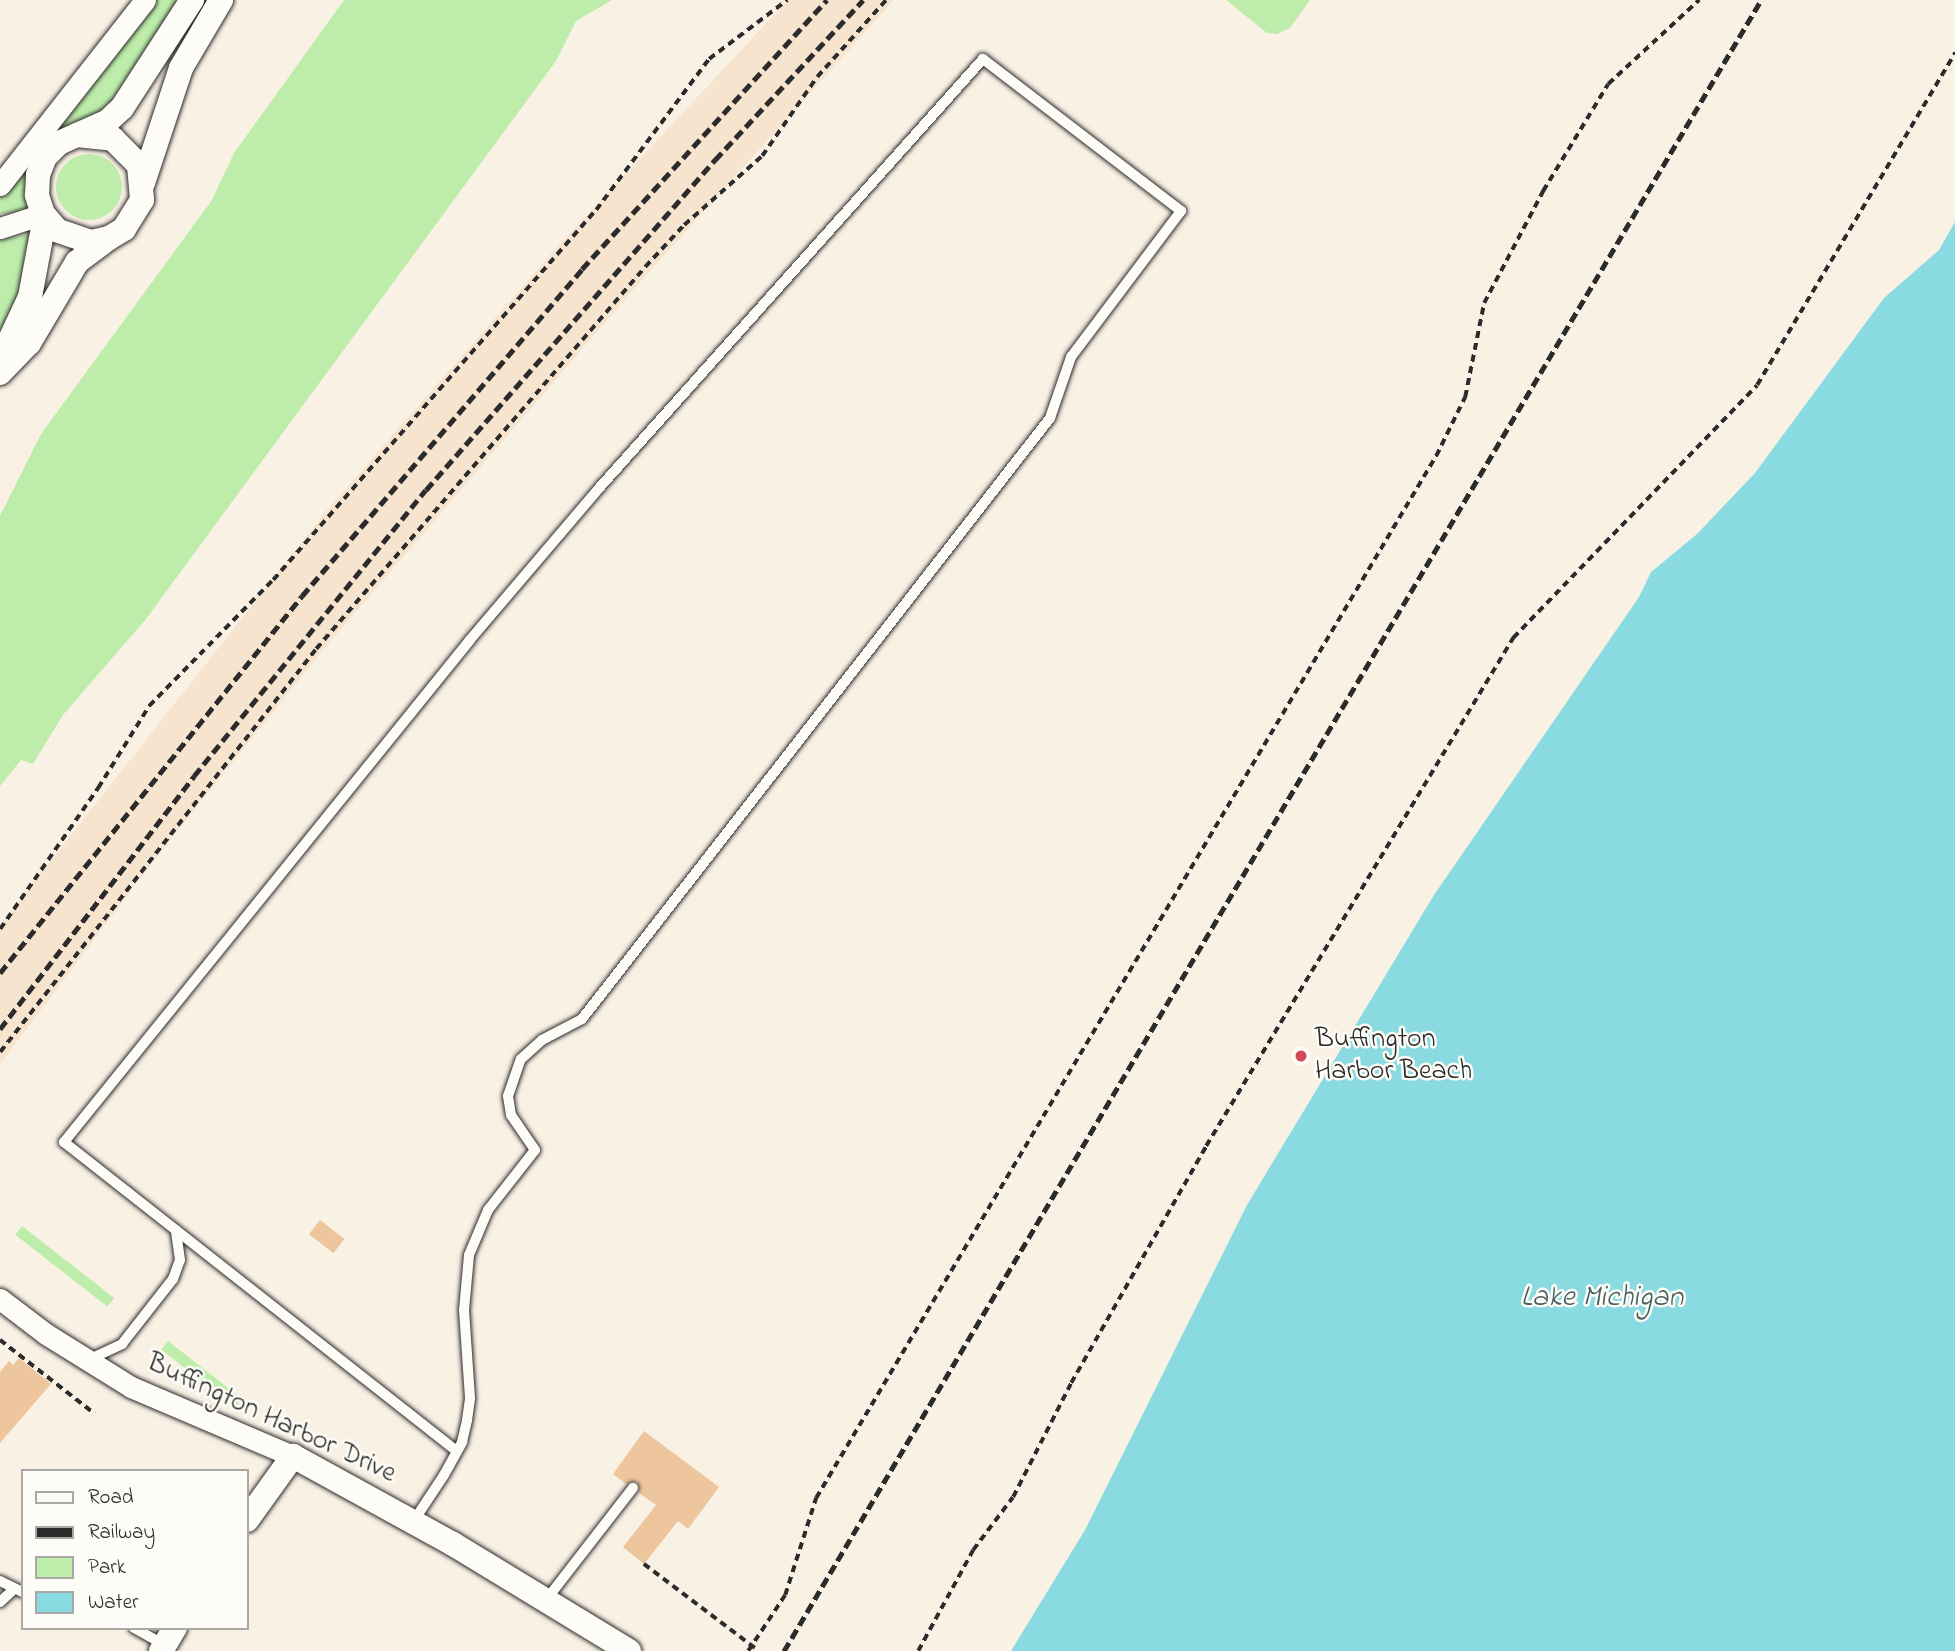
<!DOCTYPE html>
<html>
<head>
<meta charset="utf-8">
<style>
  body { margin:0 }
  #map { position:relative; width:1955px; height:1651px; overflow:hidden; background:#faf1e5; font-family:"Indie Flower",sans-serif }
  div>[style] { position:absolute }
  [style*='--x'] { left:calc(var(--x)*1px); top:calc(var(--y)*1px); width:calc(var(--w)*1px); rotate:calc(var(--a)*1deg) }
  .built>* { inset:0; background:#f6e4cf }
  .green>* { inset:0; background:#beedab; transform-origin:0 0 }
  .round { border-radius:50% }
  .water>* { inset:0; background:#8adbe1 }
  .building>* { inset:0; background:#edc69d; transform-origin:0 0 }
  .path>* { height:3.5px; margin-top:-1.75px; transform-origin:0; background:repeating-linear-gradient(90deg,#2b2b2b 0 7px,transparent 0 12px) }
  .roads { filter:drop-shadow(0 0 2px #2b2b2b) drop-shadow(0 0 2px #2b2b2b) }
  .service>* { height:10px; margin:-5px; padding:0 5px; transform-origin:5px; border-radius:5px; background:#fdfcf7 }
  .minor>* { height:21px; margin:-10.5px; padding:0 10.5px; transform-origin:10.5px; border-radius:10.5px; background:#fdfcf7 }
  .tertiary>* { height:24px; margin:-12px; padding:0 12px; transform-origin:12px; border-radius:12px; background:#fdfcf7 }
  .rail>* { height:5px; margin-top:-2.5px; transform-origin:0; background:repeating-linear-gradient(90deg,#2b2b2b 0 10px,transparent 0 15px) }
  .path-bridge>* { height:3.5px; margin-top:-1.75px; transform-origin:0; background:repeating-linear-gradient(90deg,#2b2b2b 0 7px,transparent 0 12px) }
  .dots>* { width:19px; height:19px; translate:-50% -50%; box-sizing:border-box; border:4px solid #fdfcf7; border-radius:50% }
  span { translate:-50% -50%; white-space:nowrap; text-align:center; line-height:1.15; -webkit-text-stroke:5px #fdfcf7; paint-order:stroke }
  .poi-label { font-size:28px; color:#2b2b2b }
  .left { translate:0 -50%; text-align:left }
  .street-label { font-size:28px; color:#2b2b2b }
  .water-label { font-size:30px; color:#486062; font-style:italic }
  .legend { position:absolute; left:21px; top:1469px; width:228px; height:161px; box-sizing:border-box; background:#fdfcf7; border:2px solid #a9a8a5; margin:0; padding:9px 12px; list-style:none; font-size:21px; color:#2b2b2b }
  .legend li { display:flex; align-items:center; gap:14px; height:35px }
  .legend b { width:35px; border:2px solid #a9a8a5 }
</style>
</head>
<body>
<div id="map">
  <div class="built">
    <i style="clip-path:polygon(788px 0,894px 0,633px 290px,323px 650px,162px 850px,0 1064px,0 925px,328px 509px,560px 244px)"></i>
  </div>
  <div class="green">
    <i style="clip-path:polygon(151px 0,183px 0,106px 111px,71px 128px,30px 211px,0 214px,0 196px)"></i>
    <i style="clip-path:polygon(344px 0,612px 0,576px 21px,556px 61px,146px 619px,63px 715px,33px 764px,21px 760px,0 786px,0 516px,41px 434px,212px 200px,234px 153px)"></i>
    <i style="clip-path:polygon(1226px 0,1310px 0,1290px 28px,1277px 34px,1267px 33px)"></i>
    <i class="round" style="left:56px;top:154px;width:66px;height:66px"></i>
    <i style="clip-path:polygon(31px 234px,27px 272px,0 341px,0 240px)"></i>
    <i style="left:22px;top:1226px;width:117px;height:11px;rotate:38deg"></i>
    <i style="left:168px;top:1341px;width:94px;height:11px;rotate:38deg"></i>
  </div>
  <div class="water">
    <i style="clip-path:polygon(1955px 222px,1955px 1651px,1011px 1651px,1085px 1530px,1247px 1205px,1434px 895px,1639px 597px,1651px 572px,1697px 534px,1755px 473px,1884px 298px,1939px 250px)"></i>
  </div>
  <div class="building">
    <i style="left:320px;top:1220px;width:31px;height:18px;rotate:38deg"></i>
    <i style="clip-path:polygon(19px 1358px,51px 1384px,0 1443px,0 1372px,9px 1361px,13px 1365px)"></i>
    <i style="clip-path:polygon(644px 1431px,719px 1487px,688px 1529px,678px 1521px,644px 1564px,623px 1547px,656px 1505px,639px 1493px,637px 1481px,626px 1484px,613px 1474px)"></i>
  </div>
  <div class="path">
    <i style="--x:0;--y:929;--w:172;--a:-55.2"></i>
    <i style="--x:98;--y:788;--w:97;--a:-58.1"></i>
    <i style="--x:149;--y:706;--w:177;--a:-45.5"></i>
    <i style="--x:273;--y:580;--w:491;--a:-48.9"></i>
    <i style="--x:596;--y:210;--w:189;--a:-53.2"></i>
    <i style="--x:709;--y:59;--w:98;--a:-37.1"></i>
    <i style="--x:0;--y:1052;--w:512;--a:-51.9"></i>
    <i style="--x:316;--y:649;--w:504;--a:-49.26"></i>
    <i style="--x:645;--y:267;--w:57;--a:-47.1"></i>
    <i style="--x:684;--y:225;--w:104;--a:-41.5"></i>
    <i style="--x:762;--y:156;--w:96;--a:-55.2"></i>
    <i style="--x:817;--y:77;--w:103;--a:-48.1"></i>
    <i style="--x:0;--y:1340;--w:120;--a:37.9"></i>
    <i style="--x:748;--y:1651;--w:67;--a:-56.5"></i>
    <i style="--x:785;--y:1595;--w:102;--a:-72.3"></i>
    <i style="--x:816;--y:1498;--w:1213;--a:-59.25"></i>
    <i style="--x:1436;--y:456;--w:66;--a:-63.8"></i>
    <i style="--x:1465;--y:397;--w:96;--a:-78.6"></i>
    <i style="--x:1484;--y:303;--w:127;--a:-62.2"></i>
    <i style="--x:1543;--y:191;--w:125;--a:-58.7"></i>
    <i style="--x:1608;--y:84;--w:124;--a:-42.7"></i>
    <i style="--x:918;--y:1651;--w:115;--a:-61.4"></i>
    <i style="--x:973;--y:1550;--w:66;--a:-53"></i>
    <i style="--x:1013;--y:1497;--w:128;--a:-63"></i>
    <i style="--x:1071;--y:1383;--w:273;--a:-60.3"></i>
    <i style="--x:1206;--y:1146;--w:594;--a:-58.85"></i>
    <i style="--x:1513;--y:638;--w:351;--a:-46"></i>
    <i style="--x:1757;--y:385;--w:387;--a:-59.2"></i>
  </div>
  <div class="roads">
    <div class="service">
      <i style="--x:88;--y:1360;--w:38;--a:-25"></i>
      <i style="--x:122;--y:1344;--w:83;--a:-51.9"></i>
      <i style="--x:173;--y:1279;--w:20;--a:-70"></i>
      <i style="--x:180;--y:1260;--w:30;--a:-98"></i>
      <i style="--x:413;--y:1522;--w:56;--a:-56.6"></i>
      <i style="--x:444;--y:1475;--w:38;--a:-61"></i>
      <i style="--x:462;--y:1442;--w:23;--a:-77"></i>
      <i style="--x:467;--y:1420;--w:22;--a:-82"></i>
      <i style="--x:470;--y:1398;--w:88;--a:-93.9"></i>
      <i style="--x:464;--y:1310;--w:55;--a:-84.8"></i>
      <i style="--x:469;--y:1255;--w:49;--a:-67.1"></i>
      <i style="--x:488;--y:1210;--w:76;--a:-51.9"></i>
      <i style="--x:535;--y:1150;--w:42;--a:-124.4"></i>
      <i style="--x:511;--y:1115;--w:19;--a:-99"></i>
      <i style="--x:508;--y:1096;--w:39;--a:-71"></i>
      <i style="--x:521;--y:1059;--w:28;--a:-42"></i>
      <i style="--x:542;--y:1040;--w:45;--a:-27.7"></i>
      <i style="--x:582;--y:1019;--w:762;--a:-52.09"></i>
      <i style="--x:1050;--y:418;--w:65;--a:-71"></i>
      <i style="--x:1071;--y:357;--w:183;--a:-53"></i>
      <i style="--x:1181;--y:211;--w:250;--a:-142.5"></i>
      <i style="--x:983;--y:59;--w:574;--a:131.82"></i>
      <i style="--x:600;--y:487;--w:201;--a:130.4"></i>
      <i style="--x:470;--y:640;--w:646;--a:128.96"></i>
      <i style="--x:64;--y:1142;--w:500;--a:38.2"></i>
      <i style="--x:0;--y:1581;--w:25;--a:26"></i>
      <i style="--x:546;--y:1600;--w:142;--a:-52.2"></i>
      <i style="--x:0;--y:1602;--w:18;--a:-43"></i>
      <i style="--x:134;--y:1628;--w:35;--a:29"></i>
    </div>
    <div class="minor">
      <i style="--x:0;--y:185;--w:235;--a:-51.9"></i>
      <i style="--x:0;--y:228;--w:45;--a:-18"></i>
      <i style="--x:0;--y:1299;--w:58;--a:37.3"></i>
      <i style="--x:46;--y:1334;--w:100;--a:31.9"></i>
      <i style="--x:131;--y:1387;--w:176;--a:23.1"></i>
    </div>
    <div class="tertiary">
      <i style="--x:77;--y:135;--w:36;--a:6"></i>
      <i style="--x:113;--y:139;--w:37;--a:45"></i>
      <i style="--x:139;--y:165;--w:35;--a:85"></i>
      <i style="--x:142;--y:200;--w:34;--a:122"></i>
      <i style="--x:124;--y:229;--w:17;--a:149"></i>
      <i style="--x:109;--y:238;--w:18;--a:167"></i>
      <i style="--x:91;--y:242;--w:36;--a:-161"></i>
      <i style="--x:57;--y:230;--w:21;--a:-131"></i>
      <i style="--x:43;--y:214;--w:20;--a:-108"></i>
      <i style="--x:37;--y:195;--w:20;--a:-87"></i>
      <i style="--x:38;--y:175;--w:19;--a:-69"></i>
      <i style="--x:45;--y:157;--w:20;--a:-45"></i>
      <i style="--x:59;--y:143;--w:20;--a:-24"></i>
      <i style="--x:77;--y:135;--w:34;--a:-24"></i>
      <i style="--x:108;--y:121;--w:19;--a:-43"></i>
      <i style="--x:122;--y:108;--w:129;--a:-57.1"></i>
      <i style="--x:143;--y:183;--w:121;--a:-71.7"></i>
      <i style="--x:181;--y:68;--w:79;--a:-59.5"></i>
      <i style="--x:0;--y:361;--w:71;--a:-64.9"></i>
      <i style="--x:30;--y:297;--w:81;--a:-79.4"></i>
      <i style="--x:0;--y:373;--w:42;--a:-46"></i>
      <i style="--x:29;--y:343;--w:94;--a:-59.3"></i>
      <i style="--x:77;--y:262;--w:40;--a:-37"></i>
      <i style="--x:247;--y:1520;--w:79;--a:-54.3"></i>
      <i style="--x:293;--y:1456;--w:183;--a:28.8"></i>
      <i style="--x:453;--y:1544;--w:206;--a:31.3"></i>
      <i style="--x:161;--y:1651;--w:27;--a:-59"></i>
    </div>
  </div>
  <div class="rail">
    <i style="--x:0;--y:973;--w:483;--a:-51.3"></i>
    <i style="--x:302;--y:596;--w:430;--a:-49.4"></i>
    <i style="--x:582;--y:269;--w:364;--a:-47.7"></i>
    <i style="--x:0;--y:1029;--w:319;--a:-52.5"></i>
    <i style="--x:194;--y:776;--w:368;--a:-51"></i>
    <i style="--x:426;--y:490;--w:439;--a:-48.8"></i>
    <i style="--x:715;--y:160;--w:218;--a:-47.2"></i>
    <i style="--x:784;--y:1651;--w:1918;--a:-59.38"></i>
  </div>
  <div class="path-bridge">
    <i style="--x:644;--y:1564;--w:144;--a:37.1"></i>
  </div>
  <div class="dots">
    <i style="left:1301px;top:1056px;background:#d1495b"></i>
  </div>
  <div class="poi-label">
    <span class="left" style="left:1315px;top:1056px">Buffington<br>Harbor Beach</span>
  </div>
  <div class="street-label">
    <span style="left:271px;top:1419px;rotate:25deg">Buffington Harbor Drive</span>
  </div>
  <div class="water-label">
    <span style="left:1602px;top:1298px">Lake Michigan</span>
  </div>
  <ul class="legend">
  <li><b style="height:9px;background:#fdfcf7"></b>Road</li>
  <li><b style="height:9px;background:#2b2b2b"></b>Railway</li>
  <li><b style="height:19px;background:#beedab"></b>Park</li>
  <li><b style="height:19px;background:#8adbe1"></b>Water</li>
  </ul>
</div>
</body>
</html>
